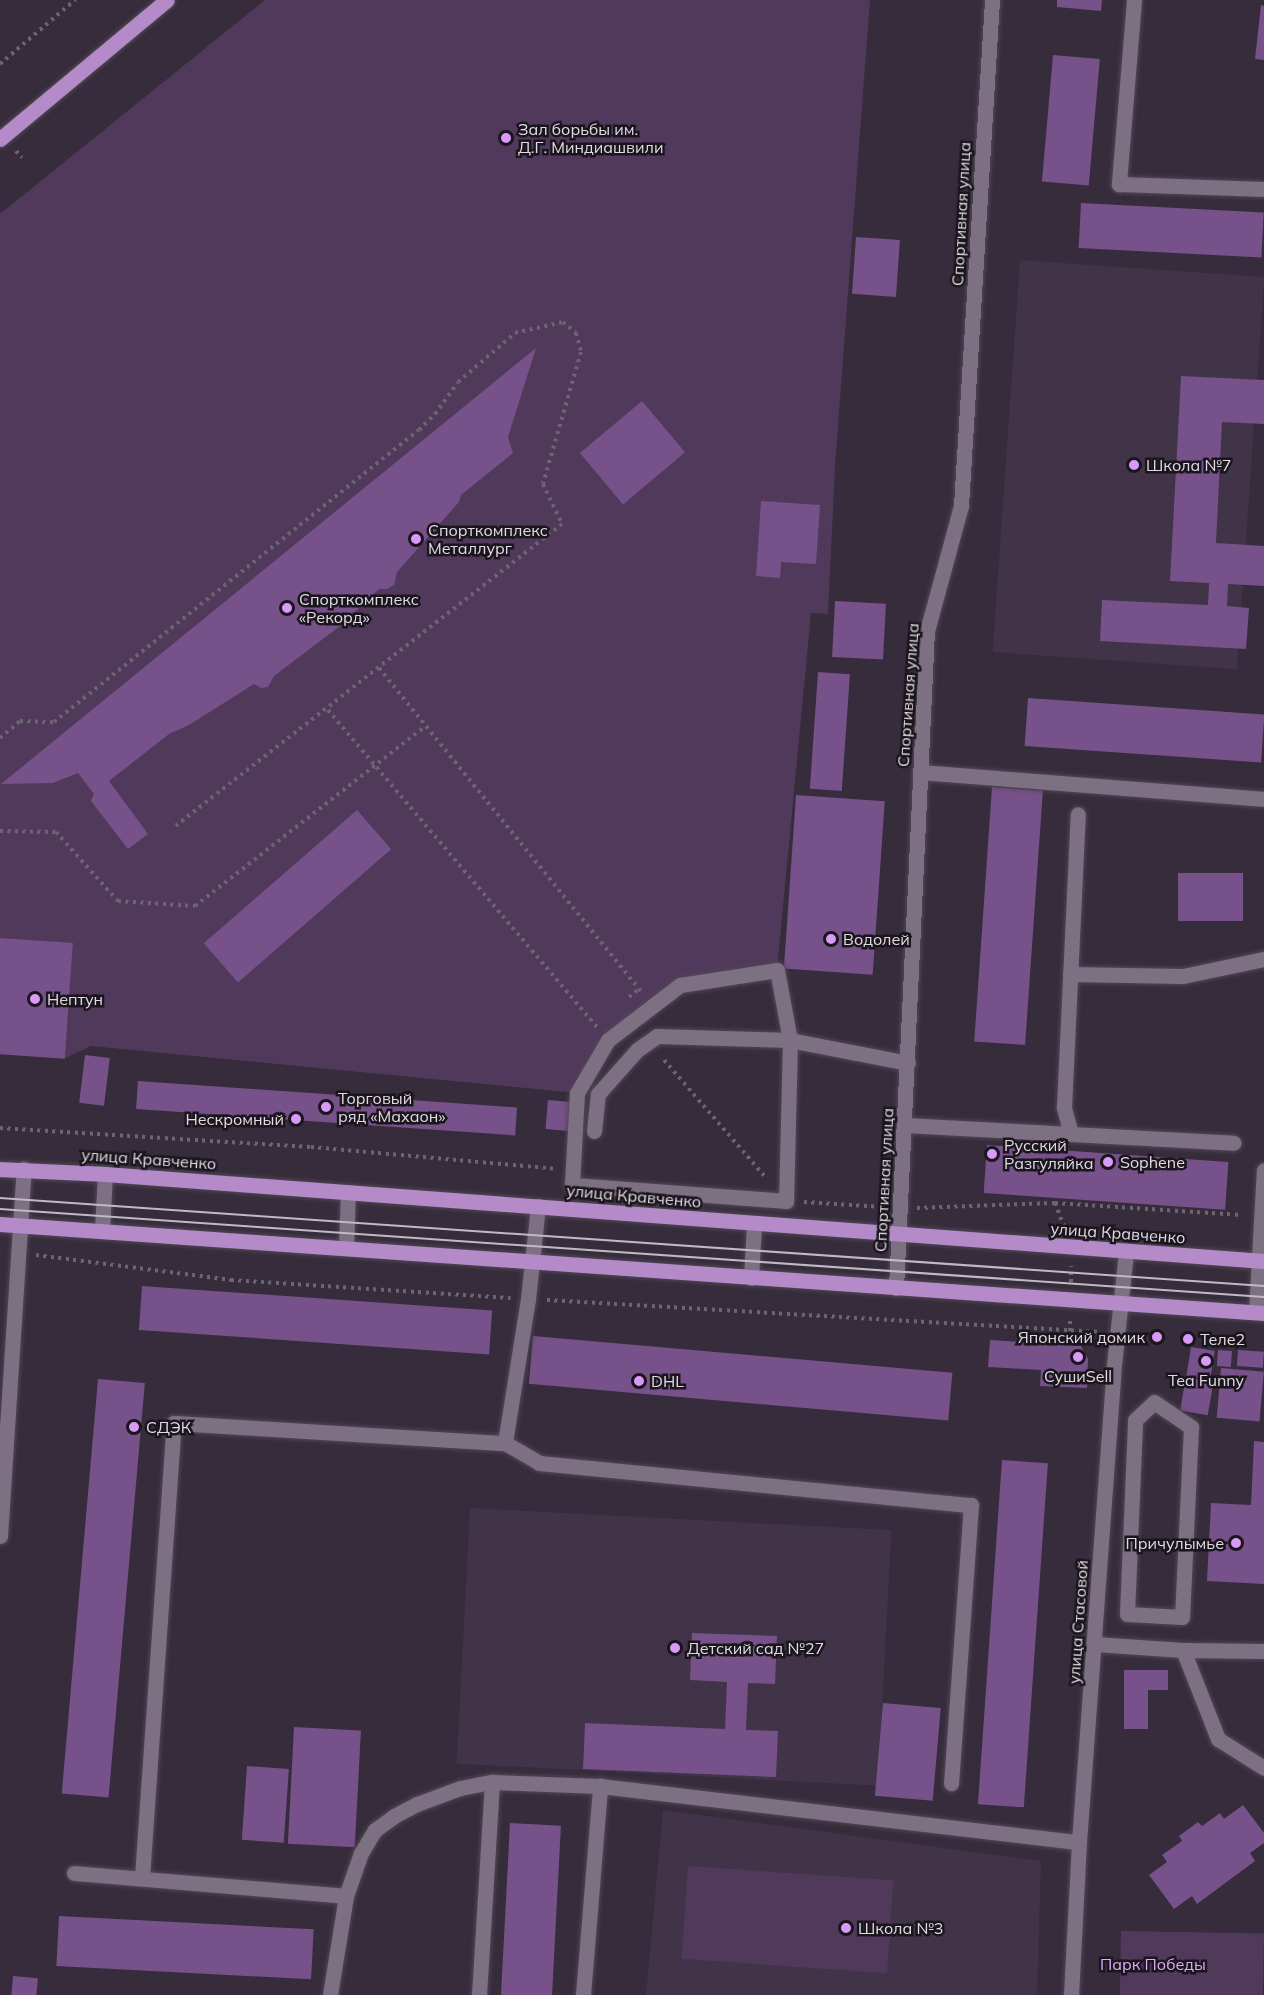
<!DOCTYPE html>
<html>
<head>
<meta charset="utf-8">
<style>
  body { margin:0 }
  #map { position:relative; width:1264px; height:1995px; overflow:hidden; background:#362c3b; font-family:Mulish,sans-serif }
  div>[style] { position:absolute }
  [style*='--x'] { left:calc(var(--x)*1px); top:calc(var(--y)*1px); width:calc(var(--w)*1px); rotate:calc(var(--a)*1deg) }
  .built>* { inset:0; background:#413348; transform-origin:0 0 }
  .green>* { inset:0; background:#51395c; transform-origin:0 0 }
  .building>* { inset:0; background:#775189; transform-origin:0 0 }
  .path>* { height:4px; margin-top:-2px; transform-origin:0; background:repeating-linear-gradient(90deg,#6d6471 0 3px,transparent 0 7.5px) }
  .roads { filter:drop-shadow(0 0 2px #504754) drop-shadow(0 0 2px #504754) }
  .minor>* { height:15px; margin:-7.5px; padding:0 7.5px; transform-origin:7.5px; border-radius:7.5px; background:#7c7082 }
  .major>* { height:15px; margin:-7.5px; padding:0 7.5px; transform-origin:7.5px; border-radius:7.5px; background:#b48ac9 }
  .tram>* { height:1.5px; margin:-0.75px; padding:0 0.75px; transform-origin:0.75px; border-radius:0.75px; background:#c1bac5 }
  .dots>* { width:16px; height:16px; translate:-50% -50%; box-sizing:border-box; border:3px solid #1b161d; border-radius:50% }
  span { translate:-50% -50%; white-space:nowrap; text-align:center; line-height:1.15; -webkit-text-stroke:5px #1b161d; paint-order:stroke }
  .poi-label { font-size:16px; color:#e0dae4 }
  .left { translate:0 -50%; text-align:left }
  .right { translate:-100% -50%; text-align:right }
  .street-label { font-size:16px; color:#e0dae4 }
  .park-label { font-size:16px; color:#e1a9fc }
</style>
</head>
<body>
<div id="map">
  <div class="built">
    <i style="left:1020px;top:260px;width:245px;height:393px;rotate:4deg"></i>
    <i style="left:470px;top:1508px;width:422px;height:256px;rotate:3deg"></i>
    <i style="clip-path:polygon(663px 1810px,1041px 1861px,1037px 1995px,646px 1995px)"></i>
  </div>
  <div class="green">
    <i style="clip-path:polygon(265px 0,870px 0,835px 466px,828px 614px,811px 613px,777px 970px,680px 985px,608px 1040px,577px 1093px,91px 1046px,65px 1058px,0 1054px,0 214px)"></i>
    <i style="left:688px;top:1866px;width:206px;height:93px;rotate:4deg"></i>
    <i style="left:1121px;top:1931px;width:143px;height:64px;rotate:1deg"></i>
  </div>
  <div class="building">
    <i style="clip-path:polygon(1057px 0,1102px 0,1101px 11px,1057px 7px)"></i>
    <i style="clip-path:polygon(1261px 5px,1264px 6px,1264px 60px,1255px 59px)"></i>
    <i style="left:1053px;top:55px;width:47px;height:127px;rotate:5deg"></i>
    <i style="left:1081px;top:203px;width:183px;height:45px;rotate:3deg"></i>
    <i style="left:856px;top:237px;width:44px;height:57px;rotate:4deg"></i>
    <i style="clip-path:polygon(536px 348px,508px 437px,513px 453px,461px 495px,459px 502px,397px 572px,394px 585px,387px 589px,379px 589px,340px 626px,274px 676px,268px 687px,261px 688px,254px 684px,189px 725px,169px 734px,109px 781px,148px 834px,128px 849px,91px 801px,94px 794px,78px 773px,53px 783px,1px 784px)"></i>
    <i style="clip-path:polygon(1181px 376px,1264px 380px,1264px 424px,1222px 422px,1216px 543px,1264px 546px,1264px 586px,1228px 584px,1227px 606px,1249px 608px,1246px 649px,1100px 641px,1102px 600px,1208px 605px,1209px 583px,1170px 581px)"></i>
    <i style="left:642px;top:401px;width:67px;height:81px;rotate:50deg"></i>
    <i style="clip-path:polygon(761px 501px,820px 505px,816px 564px,781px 562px,780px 578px,756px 576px)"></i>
    <i style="left:835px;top:601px;width:51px;height:56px;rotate:3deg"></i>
    <i style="left:818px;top:672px;width:32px;height:117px;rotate:4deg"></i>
    <i style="left:1028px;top:698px;width:237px;height:48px;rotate:4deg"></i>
    <i style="left:992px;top:787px;width:51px;height:255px;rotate:4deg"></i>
    <i style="left:796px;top:795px;width:89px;height:174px;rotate:4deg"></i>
    <i style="left:357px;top:810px;width:52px;height:203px;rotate:49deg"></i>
    <i style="left:1178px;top:873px;width:65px;height:48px"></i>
    <i style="left:0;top:938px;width:73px;height:116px;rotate:4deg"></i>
    <i style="left:85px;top:1055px;width:25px;height:48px;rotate:7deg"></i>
    <i style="left:138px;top:1081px;width:380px;height:28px;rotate:4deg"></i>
    <i style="left:548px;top:1100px;width:23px;height:29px;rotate:5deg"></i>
    <i style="left:987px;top:1145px;width:242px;height:48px;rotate:4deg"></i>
    <i style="left:142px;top:1286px;width:351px;height:44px;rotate:4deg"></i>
    <i style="left:533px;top:1336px;width:421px;height:48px;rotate:5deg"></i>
    <i style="clip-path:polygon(990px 1340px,1081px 1346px,1088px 1359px,1087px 1388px,1040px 1386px,1041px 1370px,988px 1367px)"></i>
    <i style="left:1191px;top:1347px;width:24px;height:29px;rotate:9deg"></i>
    <i style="left:1218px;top:1350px;width:14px;height:16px;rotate:4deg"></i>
    <i style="left:1238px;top:1350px;width:26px;height:16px;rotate:4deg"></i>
    <i style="left:1221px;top:1368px;width:43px;height:50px;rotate:5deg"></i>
    <i style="left:1186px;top:1377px;width:28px;height:34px;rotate:10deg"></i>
    <i style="left:98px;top:1379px;width:47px;height:416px;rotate:5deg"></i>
    <i style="clip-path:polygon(1254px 1441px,1264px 1442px,1264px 1584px,1207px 1581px,1211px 1503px,1251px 1505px)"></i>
    <i style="left:1002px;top:1460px;width:46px;height:345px;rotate:4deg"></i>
    <i style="clip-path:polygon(692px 1633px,777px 1636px,775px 1684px,748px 1683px,746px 1730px,778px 1731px,776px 1777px,583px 1769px,585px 1723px,725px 1729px,727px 1682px,690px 1680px)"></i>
    <i style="clip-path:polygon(1124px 1670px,1168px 1670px,1168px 1690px,1148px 1690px,1148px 1729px,1124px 1729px)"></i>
    <i style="left:883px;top:1703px;width:58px;height:93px;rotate:5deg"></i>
    <i style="left:294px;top:1727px;width:67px;height:117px;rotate:3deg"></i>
    <i style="left:247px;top:1766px;width:42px;height:74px;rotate:4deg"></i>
    <i style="clip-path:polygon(1243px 1805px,1264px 1833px,1264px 1843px,1250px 1853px,1255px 1861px,1197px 1904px,1192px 1896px,1174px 1909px,1149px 1875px,1167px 1862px,1162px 1855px,1182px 1841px,1179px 1836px,1198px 1822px,1202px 1826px,1220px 1813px,1224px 1819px)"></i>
    <i style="left:510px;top:1823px;width:51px;height:172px;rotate:3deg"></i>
    <i style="left:59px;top:1916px;width:255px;height:50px;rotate:3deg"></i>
    <i style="left:13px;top:1976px;width:25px;height:19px;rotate:5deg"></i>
  </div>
  <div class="path">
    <i style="--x:0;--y:64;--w:99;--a:-40.5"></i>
    <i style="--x:16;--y:151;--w:9;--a:49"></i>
    <i style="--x:379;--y:668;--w:416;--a:51"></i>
    <i style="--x:328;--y:710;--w:416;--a:49.7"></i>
    <i style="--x:0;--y:738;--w:26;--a:-40"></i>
    <i style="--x:20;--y:721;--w:34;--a:2"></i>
    <i style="--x:54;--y:722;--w:467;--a:-38.7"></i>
    <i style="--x:419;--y:430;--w:23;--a:-45"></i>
    <i style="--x:435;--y:414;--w:39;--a:-54"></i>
    <i style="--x:458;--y:382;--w:75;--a:-40.7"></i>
    <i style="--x:515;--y:333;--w:49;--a:-12.9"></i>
    <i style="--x:563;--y:322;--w:17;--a:40"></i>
    <i style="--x:576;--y:333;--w:20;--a:75"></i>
    <i style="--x:581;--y:352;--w:137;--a:106.1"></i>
    <i style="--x:543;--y:484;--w:44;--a:64.6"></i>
    <i style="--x:562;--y:524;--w:490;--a:142"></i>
    <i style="--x:0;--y:831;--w:56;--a:1"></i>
    <i style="--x:56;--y:832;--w:93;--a:48.1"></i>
    <i style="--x:118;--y:901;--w:77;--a:3.7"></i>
    <i style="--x:195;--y:906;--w:292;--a:-38"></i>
    <i style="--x:629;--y:997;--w:14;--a:-39"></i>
    <i style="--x:664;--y:1060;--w:157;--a:49.1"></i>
    <i style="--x:0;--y:1128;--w:312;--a:3.5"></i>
    <i style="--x:311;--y:1147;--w:246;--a:5.1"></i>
    <i style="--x:804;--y:1202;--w:79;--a:3.6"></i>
    <i style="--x:1055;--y:1203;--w:26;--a:69"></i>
    <i style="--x:917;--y:1208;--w:138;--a:-2.1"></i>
    <i style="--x:1055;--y:1203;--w:187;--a:3.7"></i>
    <i style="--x:36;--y:1255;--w:197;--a:7.3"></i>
    <i style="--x:231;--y:1280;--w:280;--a:3.7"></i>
    <i style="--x:1071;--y:1282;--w:16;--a:-90"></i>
    <i style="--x:547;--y:1300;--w:554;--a:3.31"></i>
    <i style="--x:1070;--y:1331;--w:14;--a:-90"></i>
  </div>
  <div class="roads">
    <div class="minor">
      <i style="--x:1134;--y:0;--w:185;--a:94.7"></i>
      <i style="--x:1119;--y:184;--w:145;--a:2"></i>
      <i style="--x:921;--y:772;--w:344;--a:4.5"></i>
      <i style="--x:777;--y:970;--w:71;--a:79.5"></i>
      <i style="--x:790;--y:1040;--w:161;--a:91.4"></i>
      <i style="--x:786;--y:1201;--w:215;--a:-175.7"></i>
      <i style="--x:572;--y:1185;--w:92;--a:-86.9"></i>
      <i style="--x:577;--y:1093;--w:61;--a:-59.7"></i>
      <i style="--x:608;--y:1040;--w:91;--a:-37.4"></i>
      <i style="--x:680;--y:985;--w:98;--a:-8.8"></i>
      <i style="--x:1070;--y:974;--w:113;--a:1"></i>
      <i style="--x:1183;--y:976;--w:83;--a:-11.9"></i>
      <i style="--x:905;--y:1125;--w:329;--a:3.1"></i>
      <i style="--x:594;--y:1131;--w:37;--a:-84"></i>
      <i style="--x:598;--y:1094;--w:59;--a:-48.4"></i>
      <i style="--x:637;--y:1050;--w:24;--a:-35"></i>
      <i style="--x:657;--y:1036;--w:133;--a:1.7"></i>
      <i style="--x:790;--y:1040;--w:120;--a:11"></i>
      <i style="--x:1071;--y:1134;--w:28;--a:-105"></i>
      <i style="--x:1064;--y:1107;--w:293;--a:-87.3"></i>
      <i style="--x:538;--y:1206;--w:94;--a:96.1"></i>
      <i style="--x:528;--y:1299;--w:146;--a:99.1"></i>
      <i style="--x:505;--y:1443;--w:39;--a:30"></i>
      <i style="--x:539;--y:1463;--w:434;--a:5.6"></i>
      <i style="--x:971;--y:1505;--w:279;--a:94.1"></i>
      <i style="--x:102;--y:1231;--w:57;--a:-87"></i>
      <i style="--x:346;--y:1248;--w:56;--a:-88"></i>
      <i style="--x:751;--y:1278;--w:54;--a:-86.8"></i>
      <i style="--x:896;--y:1288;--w:658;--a:-87.3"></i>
      <i style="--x:927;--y:631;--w:130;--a:-74.8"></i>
      <i style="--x:961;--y:506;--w:507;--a:-86.49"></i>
      <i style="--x:1256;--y:1312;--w:142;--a:-86.8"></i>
      <i style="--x:1154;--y:1402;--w:45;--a:34"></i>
      <i style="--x:1191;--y:1427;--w:190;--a:92.7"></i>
      <i style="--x:1182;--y:1617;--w:55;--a:-176.9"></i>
      <i style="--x:1127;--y:1614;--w:194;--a:-87.6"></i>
      <i style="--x:1135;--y:1420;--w:26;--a:-43"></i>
      <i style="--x:0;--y:1536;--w:368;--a:-86.3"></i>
      <i style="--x:1095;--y:1644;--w:88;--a:3.9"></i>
      <i style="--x:1183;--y:1650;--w:81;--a:0.7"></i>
      <i style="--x:1183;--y:1650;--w:96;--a:68.5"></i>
      <i style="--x:1218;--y:1739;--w:54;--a:32.2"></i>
      <i style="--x:74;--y:1873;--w:273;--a:4.8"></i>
      <i style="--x:142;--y:1877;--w:455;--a:-86"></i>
      <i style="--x:174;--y:1423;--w:332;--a:3.5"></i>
      <i style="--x:330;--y:1995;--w:100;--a:-80.8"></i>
      <i style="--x:346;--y:1896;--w:46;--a:-70.8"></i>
      <i style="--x:361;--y:1853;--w:27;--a:-59"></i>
      <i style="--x:375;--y:1830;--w:24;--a:-36"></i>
      <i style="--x:394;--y:1816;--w:26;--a:-28"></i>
      <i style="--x:417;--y:1804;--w:46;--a:-20.4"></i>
      <i style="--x:460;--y:1788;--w:33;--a:-11"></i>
      <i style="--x:492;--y:1782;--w:108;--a:2.1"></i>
      <i style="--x:600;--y:1786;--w:482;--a:6.7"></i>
      <i style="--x:479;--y:1995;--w:213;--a:-86.5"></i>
      <i style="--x:583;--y:1995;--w:210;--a:-85.3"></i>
      <i style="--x:1071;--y:1995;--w:153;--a:-87"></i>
      <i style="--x:1079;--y:1842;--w:469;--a:-85.8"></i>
      <i style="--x:1113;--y:1374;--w:123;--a:-83.9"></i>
    </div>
    <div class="major">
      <i style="--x:0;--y:139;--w:217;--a:-39.8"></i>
      <i style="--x:0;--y:1169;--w:105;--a:2.7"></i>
      <i style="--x:105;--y:1174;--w:1162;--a:4.29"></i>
      <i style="--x:0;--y:1224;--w:1267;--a:4.03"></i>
    </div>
  </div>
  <div class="tram">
    <i style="--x:0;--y:1198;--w:1267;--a:3.98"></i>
    <i style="--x:0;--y:1209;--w:1267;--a:3.98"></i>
  </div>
  <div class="dots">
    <i style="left:506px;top:138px;background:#d99af7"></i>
    <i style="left:1134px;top:465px;background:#d99af7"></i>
    <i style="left:416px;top:539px;background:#d99af7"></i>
    <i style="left:287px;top:608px;background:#d99af7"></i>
    <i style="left:831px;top:939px;background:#d99af7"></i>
    <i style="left:35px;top:999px;background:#d99af7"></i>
    <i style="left:326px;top:1107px;background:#d99af7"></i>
    <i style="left:296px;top:1119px;background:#d99af7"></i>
    <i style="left:992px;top:1154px;background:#d99af7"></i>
    <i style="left:1108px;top:1162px;background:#d99af7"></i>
    <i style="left:1157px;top:1337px;background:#d99af7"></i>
    <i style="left:1188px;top:1339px;background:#d99af7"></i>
    <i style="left:1078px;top:1357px;background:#d99af7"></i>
    <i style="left:1206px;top:1361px;background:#d99af7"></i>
    <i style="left:639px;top:1381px;background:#d99af7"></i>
    <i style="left:134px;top:1427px;background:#d99af7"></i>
    <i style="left:1236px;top:1543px;background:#d99af7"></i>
    <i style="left:675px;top:1648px;background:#d99af7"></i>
    <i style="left:846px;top:1928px;background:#d99af7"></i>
  </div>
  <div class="poi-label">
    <span class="left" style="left:518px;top:138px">Зал борьбы им.<br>Д.Г. Миндиашвили</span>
    <span class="left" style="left:1146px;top:465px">Школа №7</span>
    <span class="left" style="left:428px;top:539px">Спорткомплекс<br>Металлург</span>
    <span class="left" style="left:299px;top:608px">Спорткомплекс<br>«Рекорд»</span>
    <span class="left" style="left:843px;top:939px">Водолей</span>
    <span class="left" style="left:47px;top:999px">Нептун</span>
    <span class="left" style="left:338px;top:1107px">Торговый<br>ряд «Махаон»</span>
    <span class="right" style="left:284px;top:1119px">Нескромный</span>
    <span class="left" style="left:1004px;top:1154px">Русский<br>Разгуляйка</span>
    <span class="left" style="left:1120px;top:1162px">Sophene</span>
    <span class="right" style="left:1145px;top:1337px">Японский домик</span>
    <span class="left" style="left:1200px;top:1339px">Теле2</span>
    <span style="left:1078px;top:1376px">СушиSell</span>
    <span style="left:1206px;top:1380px">Tea Funny</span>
    <span class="left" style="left:651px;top:1381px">DHL</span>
    <span class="left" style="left:146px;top:1427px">СДЭК</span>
    <span class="right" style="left:1224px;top:1543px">Причулымье</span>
    <span class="left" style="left:687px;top:1648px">Детский сад №27</span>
    <span class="left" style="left:858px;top:1928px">Школа №3</span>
  </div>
  <div class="street-label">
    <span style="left:961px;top:214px;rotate:-87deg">Спортивная улица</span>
    <span style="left:908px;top:695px;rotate:-86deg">Спортивная улица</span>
    <span style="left:149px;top:1159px;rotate:4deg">улица Кравченко</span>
    <span style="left:884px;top:1180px;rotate:-87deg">Спортивная улица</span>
    <span style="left:634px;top:1196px;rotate:5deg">улица Кравченко</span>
    <span style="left:1118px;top:1233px;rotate:4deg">улица Кравченко</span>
    <span style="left:1078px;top:1622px;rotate:-86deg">улица Стасовой</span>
  </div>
  <div class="park-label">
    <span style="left:1153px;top:1964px">Парк Победы</span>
  </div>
</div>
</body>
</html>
